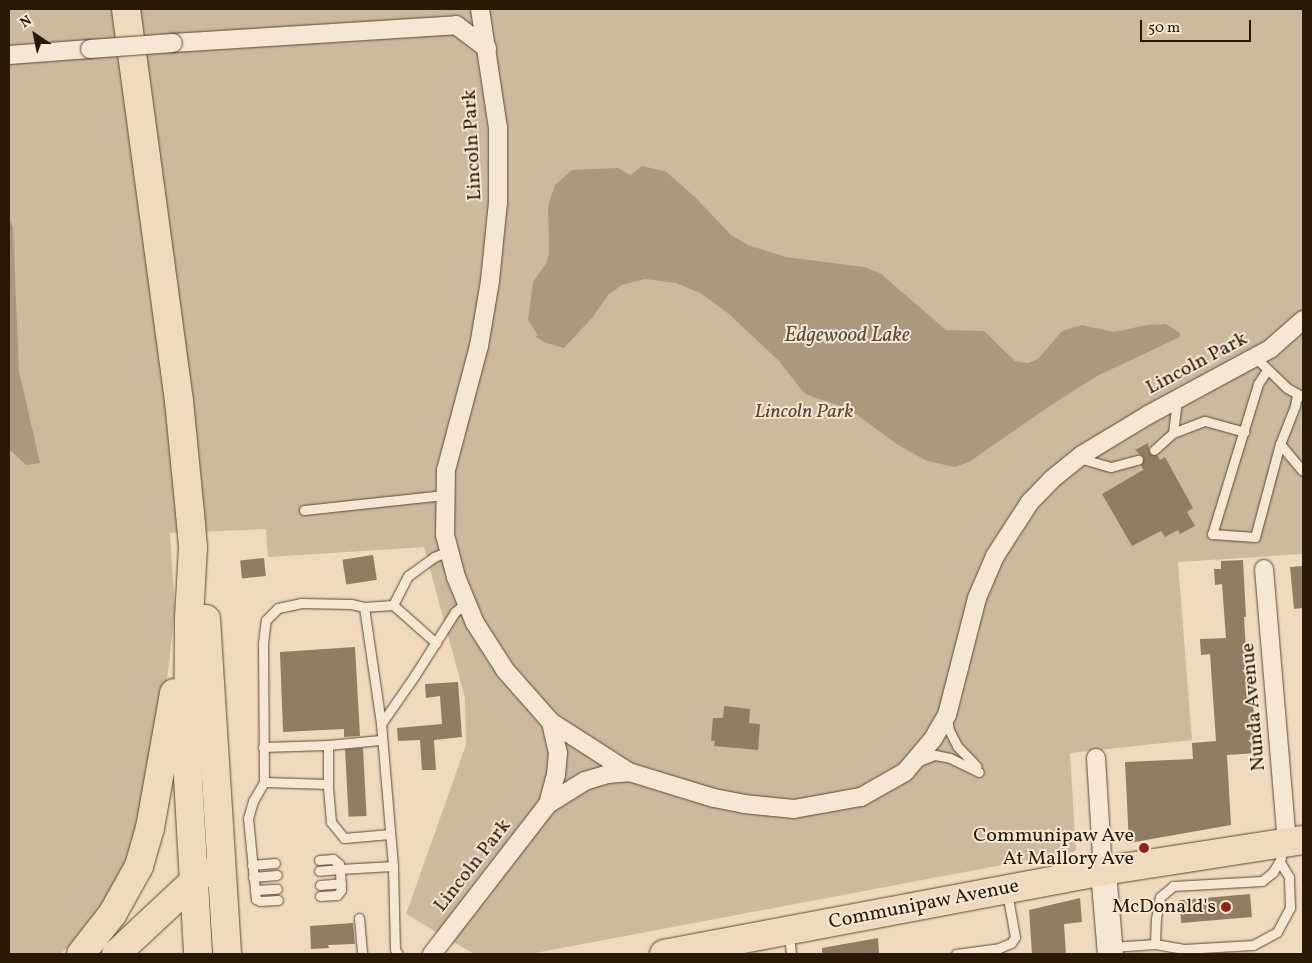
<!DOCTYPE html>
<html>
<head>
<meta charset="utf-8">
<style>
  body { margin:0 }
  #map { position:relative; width:1312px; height:963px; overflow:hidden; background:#efdabd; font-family:Vollkorn,serif }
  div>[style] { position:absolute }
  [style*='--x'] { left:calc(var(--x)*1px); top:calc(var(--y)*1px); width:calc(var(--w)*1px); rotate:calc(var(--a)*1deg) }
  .green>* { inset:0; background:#cdb99e }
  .water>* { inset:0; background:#ac987e }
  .building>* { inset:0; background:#907d64; transform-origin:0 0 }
  .roads { filter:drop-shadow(0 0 1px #5a4932) drop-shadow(0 0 1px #5a4932) }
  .lane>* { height:9px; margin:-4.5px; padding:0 4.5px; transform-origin:4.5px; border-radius:4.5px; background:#f5e7d4 }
  .street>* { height:18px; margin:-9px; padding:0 9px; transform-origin:9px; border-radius:9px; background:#f5e7d4 }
  .secondary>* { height:25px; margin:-12.5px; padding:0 12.5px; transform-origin:12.5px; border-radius:12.5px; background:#f5e7d4 }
  .primary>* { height:28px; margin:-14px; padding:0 14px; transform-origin:14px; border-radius:14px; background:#efdabd }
  .highway>* { height:28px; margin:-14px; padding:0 14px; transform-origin:14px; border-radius:14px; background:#efdabd }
  .bridges { filter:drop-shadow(0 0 1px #5a4932) drop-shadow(0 0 1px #5a4932) }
  .street-bridge>* { height:18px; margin:-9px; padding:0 9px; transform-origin:9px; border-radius:9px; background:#f5e7d4 }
  .dots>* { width:14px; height:14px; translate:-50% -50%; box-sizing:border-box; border:2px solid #f5e7d4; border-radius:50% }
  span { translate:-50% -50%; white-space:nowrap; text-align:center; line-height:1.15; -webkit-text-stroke:4px #f5e7d4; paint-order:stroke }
  .street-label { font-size:20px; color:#291904 }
  .park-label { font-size:20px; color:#5a4932; font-style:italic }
  .poi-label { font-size:20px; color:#291904 }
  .right { translate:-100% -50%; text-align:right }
  .water-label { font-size:21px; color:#5d4c35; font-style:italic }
  .frame { position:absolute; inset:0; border:10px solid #291904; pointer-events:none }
  .north { position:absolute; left:10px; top:10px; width:50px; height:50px; -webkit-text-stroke:4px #f5e7d4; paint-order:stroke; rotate:326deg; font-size:14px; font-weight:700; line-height:20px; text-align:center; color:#291904 }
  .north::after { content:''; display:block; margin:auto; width:18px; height:22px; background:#291904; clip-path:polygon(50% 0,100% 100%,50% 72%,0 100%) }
  .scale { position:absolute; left:1140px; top:20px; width:111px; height:22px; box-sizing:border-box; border:2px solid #291904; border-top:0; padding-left:6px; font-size:15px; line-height:18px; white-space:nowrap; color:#291904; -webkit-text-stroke:4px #f5e7d4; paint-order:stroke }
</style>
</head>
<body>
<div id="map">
  <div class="green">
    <i style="clip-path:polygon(9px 9px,1303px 9px,1303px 554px,1178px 562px,1192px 740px,1070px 753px,1076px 851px,530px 954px,474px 954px,406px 914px,466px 745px,465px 698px,424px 547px,268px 557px,266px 529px,170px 533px,175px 611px,162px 723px,133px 854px,82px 935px,60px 954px,9px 954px)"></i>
  </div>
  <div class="water">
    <i style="clip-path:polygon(642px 166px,663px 171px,664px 170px,695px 197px,731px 235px,748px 245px,786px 257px,864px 267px,880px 273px,946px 330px,984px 331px,1015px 361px,1028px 363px,1038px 359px,1062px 331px,1082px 325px,1114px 332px,1147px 325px,1166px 324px,1180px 333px,1180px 337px,1099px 375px,1051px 405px,969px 462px,955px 467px,927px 461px,898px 445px,849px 409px,805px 394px,779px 361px,729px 314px,700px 293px,676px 283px,645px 279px,622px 285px,609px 294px,592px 318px,564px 348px,544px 342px,536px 337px,538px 335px,528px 320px,533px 282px,547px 262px,549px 253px,548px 206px,555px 185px,572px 170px,618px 168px,630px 175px)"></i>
    <i style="clip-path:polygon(9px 219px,13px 227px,19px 371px,40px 463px,26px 465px,9px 449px)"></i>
  </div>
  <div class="building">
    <i style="clip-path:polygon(1148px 443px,1150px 454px,1157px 455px,1160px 460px,1165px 457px,1193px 508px,1187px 512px,1195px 526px,1180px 534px,1178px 530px,1165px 537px,1161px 531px,1132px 546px,1102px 494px,1143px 470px,1141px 465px,1144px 458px,1135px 450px)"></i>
    <i style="left:373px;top:555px;width:25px;height:31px;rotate:81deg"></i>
    <i style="left:264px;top:558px;width:18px;height:24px;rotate:84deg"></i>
    <i style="clip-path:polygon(1243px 560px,1246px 617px,1244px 617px,1246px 652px,1249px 652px,1257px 753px,1227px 755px,1231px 825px,1129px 843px,1125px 762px,1193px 759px,1192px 743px,1216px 741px,1210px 654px,1201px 655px,1200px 639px,1226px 638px,1222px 584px,1215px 585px,1214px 569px,1221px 569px,1221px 561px)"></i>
    <i style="clip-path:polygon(1303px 566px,1303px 608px,1294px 609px,1290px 567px)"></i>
    <i style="clip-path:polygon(355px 647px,360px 736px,344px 737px,344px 729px,283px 732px,280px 652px)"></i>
    <i style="clip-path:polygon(458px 682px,462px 737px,434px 740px,436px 770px,422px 770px,420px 740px,398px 741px,397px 728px,442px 724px,440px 696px,426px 698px,425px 684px)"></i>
    <i style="clip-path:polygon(724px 706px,750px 709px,749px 723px,760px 724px,758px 750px,714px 746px,715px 741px,711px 741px,713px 718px,723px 718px)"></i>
    <i style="left:363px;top:748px;width:68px;height:18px;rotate:87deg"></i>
    <i style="left:1250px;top:894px;width:23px;height:71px;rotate:85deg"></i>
    <i style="clip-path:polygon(1080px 898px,1082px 922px,1064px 924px,1066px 954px,1032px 954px,1029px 910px)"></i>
    <i style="clip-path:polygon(353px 923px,355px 944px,328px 945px,329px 948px,311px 949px,310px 926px)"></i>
    <i style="clip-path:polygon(878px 938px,879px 954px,822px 954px,822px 948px)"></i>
  </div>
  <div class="roads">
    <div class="lane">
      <i style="--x:1255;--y:357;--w:45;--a:44.1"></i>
      <i style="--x:1287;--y:388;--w:18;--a:29"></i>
      <i style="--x:1267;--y:370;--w:17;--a:123"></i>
      <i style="--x:1258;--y:384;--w:157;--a:107"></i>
      <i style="--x:1212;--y:534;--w:43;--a:4"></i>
      <i style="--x:1255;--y:537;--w:96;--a:-75"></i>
      <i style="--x:1280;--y:444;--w:41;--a:-68.5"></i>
      <i style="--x:1295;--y:406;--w:11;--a:-80"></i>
      <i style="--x:1173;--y:433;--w:34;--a:-21"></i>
      <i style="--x:1205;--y:421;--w:41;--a:15.4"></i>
      <i style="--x:1280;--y:444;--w:35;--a:50"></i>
      <i style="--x:1154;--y:450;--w:25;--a:-42"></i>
      <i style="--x:1173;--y:433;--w:33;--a:-83"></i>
      <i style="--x:1079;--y:458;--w:33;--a:16"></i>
      <i style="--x:1111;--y:467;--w:28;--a:-15"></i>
      <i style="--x:304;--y:510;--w:141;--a:-6.1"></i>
      <i style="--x:364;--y:607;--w:118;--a:81.7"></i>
      <i style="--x:436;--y:643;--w:57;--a:-138.5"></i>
      <i style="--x:393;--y:605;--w:33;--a:-63"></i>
      <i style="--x:408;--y:576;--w:32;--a:-36"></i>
      <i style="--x:434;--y:557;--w:16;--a:-22"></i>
      <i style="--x:947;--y:718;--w:12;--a:81"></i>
      <i style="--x:949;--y:730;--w:18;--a:63"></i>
      <i style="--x:957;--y:746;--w:28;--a:46"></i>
      <i style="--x:263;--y:747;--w:65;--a:-1.8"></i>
      <i style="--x:919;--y:761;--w:17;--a:-21"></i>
      <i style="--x:935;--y:755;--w:15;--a:11"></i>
      <i style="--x:950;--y:758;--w:32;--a:26"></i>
      <i style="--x:264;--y:782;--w:22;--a:120"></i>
      <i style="--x:253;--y:801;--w:18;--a:106"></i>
      <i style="--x:248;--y:818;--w:72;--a:84.4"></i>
      <i style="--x:255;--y:890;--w:9;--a:84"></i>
      <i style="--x:256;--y:899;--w:4;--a:27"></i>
      <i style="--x:260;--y:901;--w:18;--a:-3"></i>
      <i style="--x:328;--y:784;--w:39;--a:-90"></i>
      <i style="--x:328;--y:745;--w:52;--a:-5.5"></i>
      <i style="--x:390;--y:834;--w:46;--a:175"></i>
      <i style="--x:344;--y:838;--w:21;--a:-129"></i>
      <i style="--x:331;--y:822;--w:38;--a:-95"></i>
      <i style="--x:328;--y:784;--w:64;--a:-178.2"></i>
      <i style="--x:264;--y:782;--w:139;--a:-90.4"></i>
      <i style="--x:263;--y:643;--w:23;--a:-83"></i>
      <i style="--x:266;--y:620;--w:17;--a:-45"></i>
      <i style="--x:278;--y:608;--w:24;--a:-12"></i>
      <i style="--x:301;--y:603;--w:50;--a:1.1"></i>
      <i style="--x:351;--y:604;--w:13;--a:13"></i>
      <i style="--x:364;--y:607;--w:29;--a:-4"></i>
      <i style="--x:319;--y:860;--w:14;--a:-4"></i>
      <i style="--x:333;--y:859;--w:8;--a:40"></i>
      <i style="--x:339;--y:864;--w:5;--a:79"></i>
      <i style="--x:340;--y:869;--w:21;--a:175"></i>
      <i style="--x:252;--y:865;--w:23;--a:-5"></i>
      <i style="--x:253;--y:877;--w:24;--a:-5"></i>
      <i style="--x:320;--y:885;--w:21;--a:-5"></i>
      <i style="--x:255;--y:890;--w:22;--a:-3"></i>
      <i style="--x:320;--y:896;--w:17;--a:-3"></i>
      <i style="--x:337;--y:895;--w:6;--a:-51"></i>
      <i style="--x:341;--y:890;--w:21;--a:-93"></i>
      <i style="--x:340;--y:869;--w:53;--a:-3.2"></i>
      <i style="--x:359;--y:918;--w:36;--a:85"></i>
      <i style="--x:789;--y:932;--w:22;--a:85"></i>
      <i style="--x:1155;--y:944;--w:25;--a:-88"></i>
      <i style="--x:1156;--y:919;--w:22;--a:-80"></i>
      <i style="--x:1160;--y:897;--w:17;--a:-40"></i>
      <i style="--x:1173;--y:886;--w:89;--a:-3.2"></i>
      <i style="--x:1262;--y:881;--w:14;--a:-39"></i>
      <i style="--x:1273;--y:872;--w:16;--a:-60"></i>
      <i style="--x:1112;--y:947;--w:43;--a:-4"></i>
      <i style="--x:1155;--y:944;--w:29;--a:10"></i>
      <i style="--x:1184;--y:949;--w:69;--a:-3.3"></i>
      <i style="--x:1253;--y:945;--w:27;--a:-28"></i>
      <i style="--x:1277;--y:932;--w:27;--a:-62"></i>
      <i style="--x:1290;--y:908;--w:31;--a:-92"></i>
      <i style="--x:1289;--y:877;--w:17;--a:-121"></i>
      <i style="--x:398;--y:954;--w:6;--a:-121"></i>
      <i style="--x:395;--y:949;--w:83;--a:-91.4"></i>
      <i style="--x:393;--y:866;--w:143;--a:-94.8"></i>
      <i style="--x:381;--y:724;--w:60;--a:-55.2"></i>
      <i style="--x:415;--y:675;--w:75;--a:-57.6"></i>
      <i style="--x:455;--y:612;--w:16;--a:-40"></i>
      <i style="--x:956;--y:954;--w:43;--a:-7.9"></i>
      <i style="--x:999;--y:948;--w:13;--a:-23"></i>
      <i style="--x:1011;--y:943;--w:7;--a:-56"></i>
      <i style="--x:1015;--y:937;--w:46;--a:-100.1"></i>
    </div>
    <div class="street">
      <i style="--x:480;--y:9;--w:120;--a:81.4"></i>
      <i style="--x:498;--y:128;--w:74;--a:90"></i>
      <i style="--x:498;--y:202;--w:79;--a:95.8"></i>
      <i style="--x:490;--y:281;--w:66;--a:99.6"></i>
      <i style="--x:479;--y:346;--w:128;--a:104.9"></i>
      <i style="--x:446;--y:470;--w:65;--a:90.9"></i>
      <i style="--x:445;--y:535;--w:43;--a:75.3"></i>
      <i style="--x:456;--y:577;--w:50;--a:67.6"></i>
      <i style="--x:475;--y:623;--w:56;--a:57.4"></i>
      <i style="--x:505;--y:670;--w:69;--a:48.5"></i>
      <i style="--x:551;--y:722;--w:93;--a:32.7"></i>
      <i style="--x:629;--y:772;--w:89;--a:17"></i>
      <i style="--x:714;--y:798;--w:31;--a:11"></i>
      <i style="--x:744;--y:804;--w:50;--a:5.7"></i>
      <i style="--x:794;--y:809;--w:68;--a:-10.2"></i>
      <i style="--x:861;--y:797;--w:51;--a:-29.6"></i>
      <i style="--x:905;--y:772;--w:43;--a:-49.7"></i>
      <i style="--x:933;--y:739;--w:28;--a:-60"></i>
      <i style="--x:947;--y:715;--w:121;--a:-75.6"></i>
      <i style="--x:977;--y:598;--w:46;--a:-66.8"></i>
      <i style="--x:995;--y:556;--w:64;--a:-57.1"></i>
      <i style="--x:1030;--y:502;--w:30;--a:-46"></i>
      <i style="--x:1051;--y:480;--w:40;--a:-39"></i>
      <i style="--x:1082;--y:455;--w:77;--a:-31.2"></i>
      <i style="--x:1148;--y:415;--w:139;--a:-28.4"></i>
      <i style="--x:1270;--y:349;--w:44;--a:-41.3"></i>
      <i style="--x:173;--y:43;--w:284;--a:-3.6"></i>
      <i style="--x:456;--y:25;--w:39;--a:37"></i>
      <i style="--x:9;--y:55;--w:81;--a:-4.2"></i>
      <i style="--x:1264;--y:569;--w:274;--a:85.2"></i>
      <i style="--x:1096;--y:758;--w:113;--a:86.5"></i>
      <i style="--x:548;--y:804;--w:30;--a:-75"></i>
      <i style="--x:556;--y:775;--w:22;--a:-85"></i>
      <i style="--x:558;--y:753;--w:32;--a:-103"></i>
      <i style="--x:432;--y:954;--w:190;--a:-52.3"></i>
      <i style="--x:548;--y:804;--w:44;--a:-31.9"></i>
      <i style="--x:585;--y:781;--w:24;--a:-17"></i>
      <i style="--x:608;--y:774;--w:21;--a:-5"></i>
    </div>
    <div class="secondary">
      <i style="--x:1103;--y:871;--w:83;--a:85.2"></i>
    </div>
    <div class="primary">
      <i style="--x:664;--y:954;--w:447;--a:-10.7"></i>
      <i style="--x:1103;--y:871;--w:202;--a:-8.8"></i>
    </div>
    <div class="highway">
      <i style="--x:126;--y:9;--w:396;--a:82.3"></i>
      <i style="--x:179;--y:401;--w:113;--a:84.4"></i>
      <i style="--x:190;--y:513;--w:34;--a:85"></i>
      <i style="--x:193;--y:547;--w:71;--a:93.2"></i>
      <i style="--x:189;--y:618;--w:160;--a:90.4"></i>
      <i style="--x:188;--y:778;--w:176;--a:86.7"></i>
      <i style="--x:206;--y:619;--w:336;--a:86.4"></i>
      <i style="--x:81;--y:954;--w:52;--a:-52"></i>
      <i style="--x:113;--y:913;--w:54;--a:-61"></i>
      <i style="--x:139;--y:866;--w:40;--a:-74"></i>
      <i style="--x:150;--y:828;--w:137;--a:-79.9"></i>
      <i style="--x:116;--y:954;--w:119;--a:-43"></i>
    </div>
  </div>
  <div class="bridges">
    <div class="street-bridge">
      <i style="--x:90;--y:49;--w:83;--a:-4.1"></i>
    </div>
  </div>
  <div class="dots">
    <i style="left:1144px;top:848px;background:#8f2418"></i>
    <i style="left:1226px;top:907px;background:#8f2418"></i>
  </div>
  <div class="street-label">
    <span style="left:473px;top:145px;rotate:-93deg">Lincoln Park</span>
    <span style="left:1197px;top:364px;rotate:-28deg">Lincoln Park</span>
    <span style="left:1254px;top:707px;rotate:-95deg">Nunda Avenue</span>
    <span style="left:473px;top:866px;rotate:-52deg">Lincoln Park</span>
    <span style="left:924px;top:905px;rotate:-11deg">Communipaw Avenue</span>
  </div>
  <div class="park-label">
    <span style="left:804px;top:412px">Lincoln Park</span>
  </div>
  <div class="poi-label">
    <span class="right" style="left:1134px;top:848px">Communipaw Ave<br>At Mallory Ave</span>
    <span class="right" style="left:1216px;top:907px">McDonald's</span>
  </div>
  <div class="water-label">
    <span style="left:847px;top:336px">Edgewood Lake</span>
  </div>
  <div class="frame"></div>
  <div class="north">N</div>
  <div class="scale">50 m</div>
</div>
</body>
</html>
